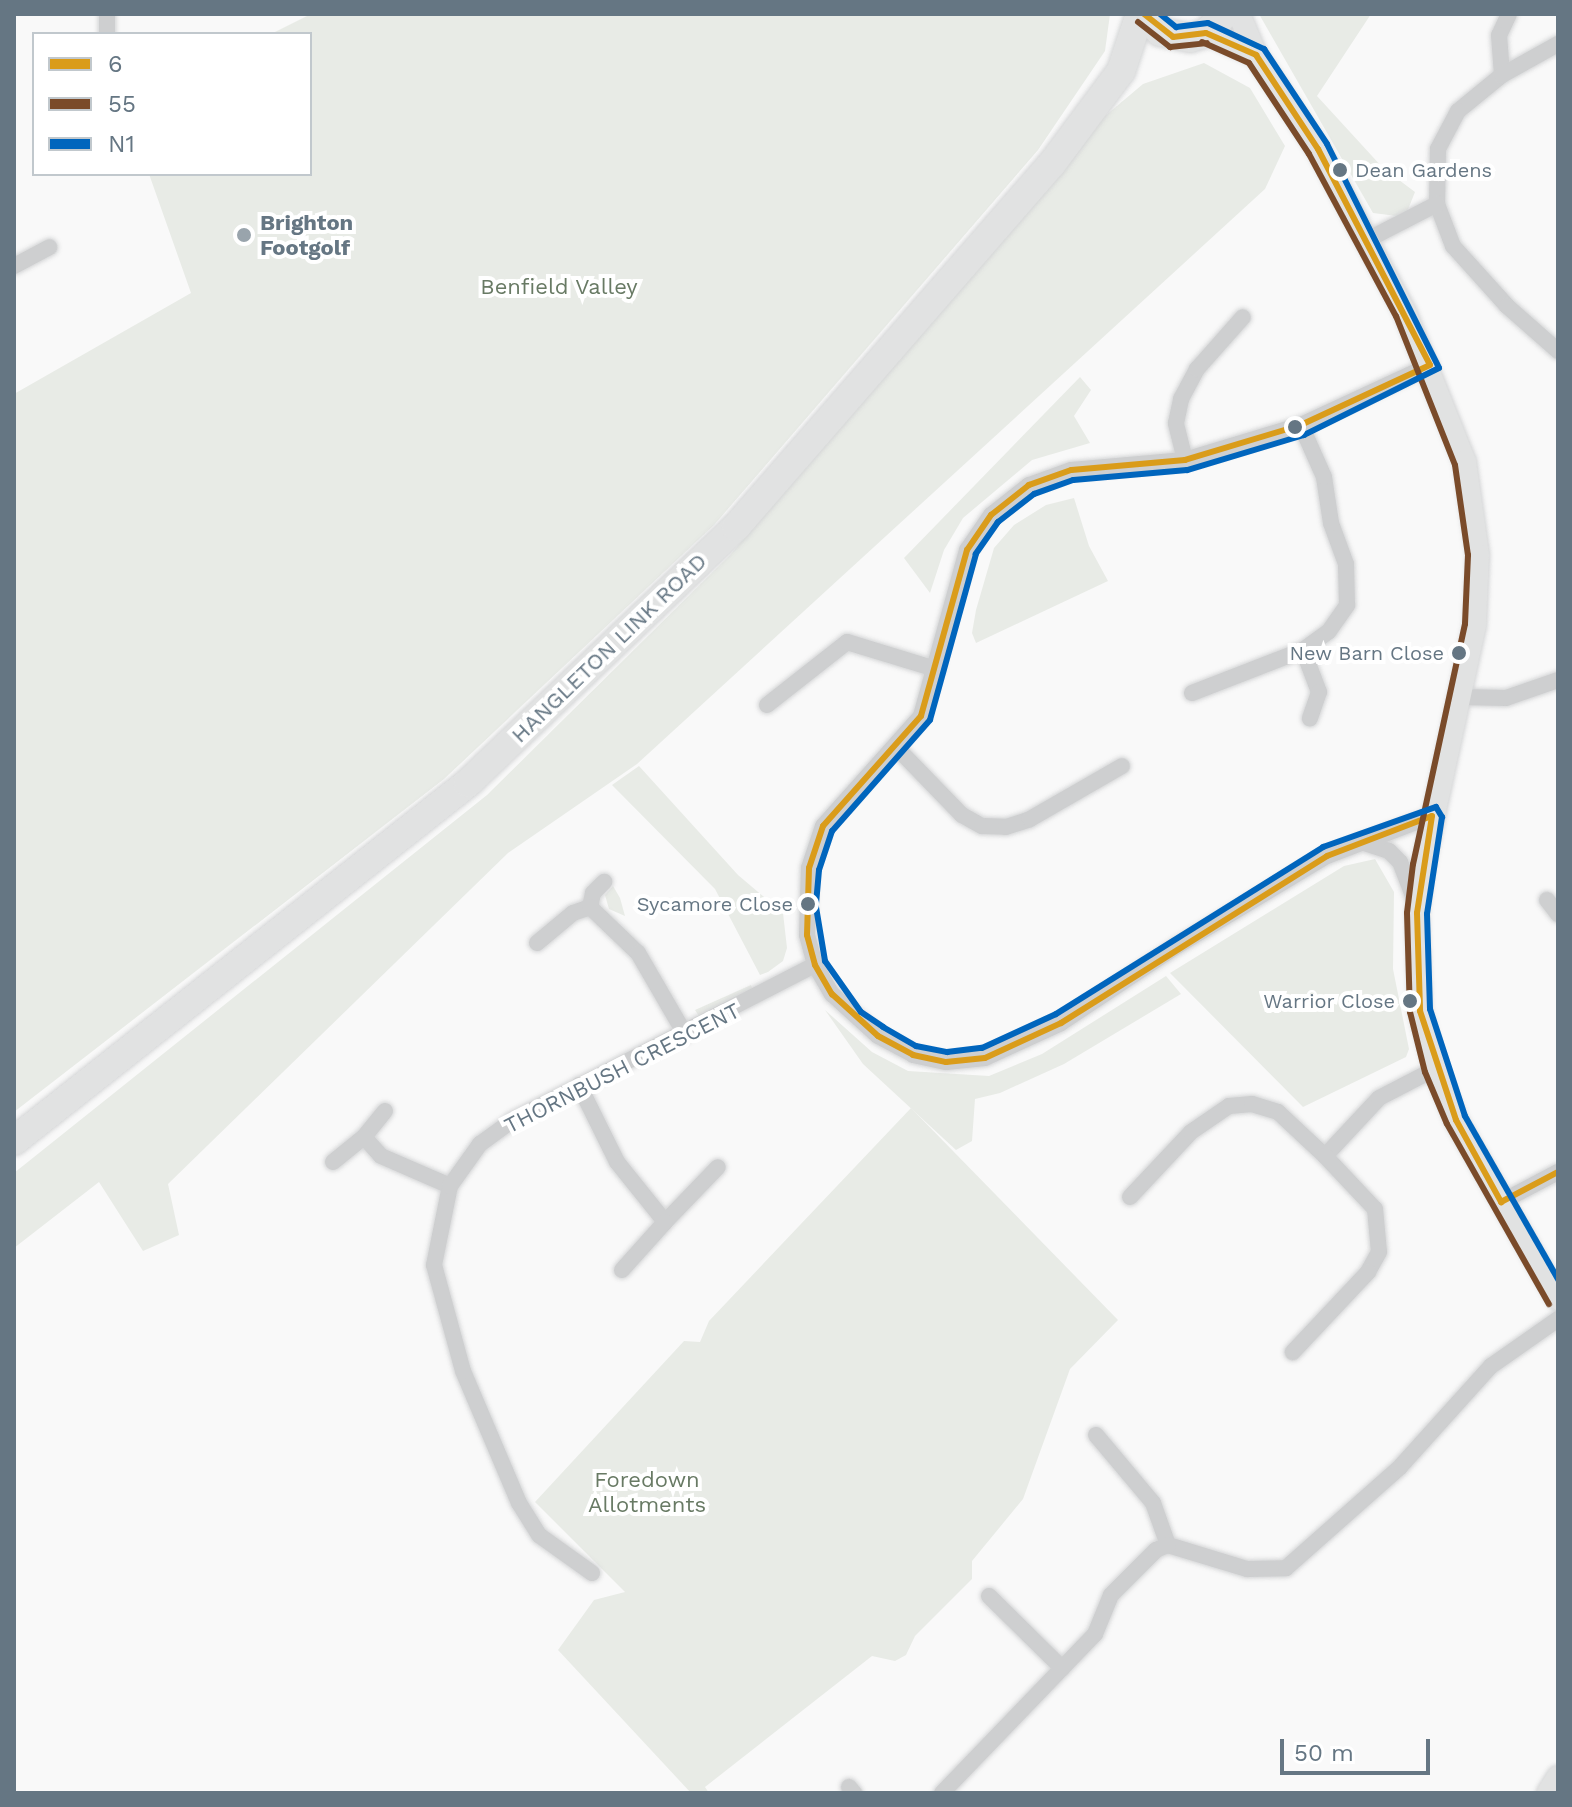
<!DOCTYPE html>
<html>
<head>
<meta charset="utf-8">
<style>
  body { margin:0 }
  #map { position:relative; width:1572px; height:1807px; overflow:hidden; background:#f9f9f9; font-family:"Work Sans",sans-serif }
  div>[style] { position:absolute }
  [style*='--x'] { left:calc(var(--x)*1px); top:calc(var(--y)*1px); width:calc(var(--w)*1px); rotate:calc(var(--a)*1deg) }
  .green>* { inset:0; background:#e8ebe6 }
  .roads { filter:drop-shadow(0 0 2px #d5d6d7) drop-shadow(0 0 2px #d5d6d7) }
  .street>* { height:16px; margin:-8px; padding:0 8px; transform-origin:8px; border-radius:8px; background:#cecfd0 }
  .secondary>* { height:22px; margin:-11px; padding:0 11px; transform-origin:11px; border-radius:11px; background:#e1e2e2 }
  .highway>* { height:28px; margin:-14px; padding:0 14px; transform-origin:14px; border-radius:14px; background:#e1e2e2 }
  .bus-1>* { height:6px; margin:-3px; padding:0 3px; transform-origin:3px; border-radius:3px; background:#da9c1a }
  .bus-2>* { height:6px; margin:-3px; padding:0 3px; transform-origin:3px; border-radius:3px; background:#7a4b2a }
  .bus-3>* { height:6px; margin:-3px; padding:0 3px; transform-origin:3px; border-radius:3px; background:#0065bd }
  .dots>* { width:22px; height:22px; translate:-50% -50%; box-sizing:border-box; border:4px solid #fff; border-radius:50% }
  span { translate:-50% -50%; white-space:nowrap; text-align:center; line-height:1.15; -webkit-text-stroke:8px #fff; paint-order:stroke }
  .bus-label { font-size:20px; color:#657683 }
  .left { translate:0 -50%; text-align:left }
  .right { translate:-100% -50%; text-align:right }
  .poi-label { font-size:22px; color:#657683; font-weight:700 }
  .park-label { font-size:22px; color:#687a64 }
  .street-label { font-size:22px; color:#657683 }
  .frame { position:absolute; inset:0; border:16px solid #657683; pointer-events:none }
  .legend { position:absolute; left:32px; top:32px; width:280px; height:144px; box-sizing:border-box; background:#fff; border:2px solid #c1c8cd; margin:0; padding:10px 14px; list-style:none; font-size:24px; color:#657683 }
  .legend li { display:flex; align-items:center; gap:16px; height:40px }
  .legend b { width:40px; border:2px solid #c1c8cd }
  .scale { position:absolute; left:1280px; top:1739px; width:150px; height:36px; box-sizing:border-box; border:4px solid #657683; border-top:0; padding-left:10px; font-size:24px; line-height:28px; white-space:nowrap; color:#657683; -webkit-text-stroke:6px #fff; paint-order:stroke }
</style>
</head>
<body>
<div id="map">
  <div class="green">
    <i style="clip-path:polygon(311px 14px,1110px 14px,1105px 51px,1038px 150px,714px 525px,444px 779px,14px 1112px,14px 394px,191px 293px,149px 174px,310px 174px,310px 34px,271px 34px)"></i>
    <i style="clip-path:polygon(1259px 14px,1371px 14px,1317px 96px,1383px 168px,1415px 192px,1405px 217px,1373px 213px)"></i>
    <i style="clip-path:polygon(1204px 63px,1250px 88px,1285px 146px,1265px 189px,637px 764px,508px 853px,168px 1184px,179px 1235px,143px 1251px,99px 1182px,14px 1248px,14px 1173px,487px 795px,730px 555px,1092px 127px,1143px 84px)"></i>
    <i style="clip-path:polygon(1080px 377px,1091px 390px,1074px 416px,1090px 443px,1032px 460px,963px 518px,944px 550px,930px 593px,904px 558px)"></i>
    <i style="clip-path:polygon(1074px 498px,1089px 546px,1108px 581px,976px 643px,972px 633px,976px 610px,994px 548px,1014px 525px,1046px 505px)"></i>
    <i style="clip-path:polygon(639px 766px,738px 875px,783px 913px,787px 948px,783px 961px,768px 972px,760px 975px,715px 889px,612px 785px)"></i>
    <i style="clip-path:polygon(1375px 859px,1394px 892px,1393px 969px,1409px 1049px,1406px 1057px,1303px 1107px,1170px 973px,1344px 866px)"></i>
    <i style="clip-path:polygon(613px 886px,620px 898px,625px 916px,609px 909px,605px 895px)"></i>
    <i style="clip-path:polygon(1166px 976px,1181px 994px,1064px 1064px,1000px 1093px,975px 1099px,972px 1141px,956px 1150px,863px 1064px,825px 1010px,872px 1052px,908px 1071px,989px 1076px,1042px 1054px)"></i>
    <i style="clip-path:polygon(751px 985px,753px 990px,699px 1016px,695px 1010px)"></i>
    <i style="clip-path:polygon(911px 1108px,1118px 1320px,1070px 1369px,1023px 1499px,972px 1561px,972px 1579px,915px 1636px,906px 1655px,895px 1661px,872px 1656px,705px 1787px,709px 1793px,691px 1793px,558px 1650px,594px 1600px,625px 1592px,535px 1502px,684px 1341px,700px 1342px,709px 1321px)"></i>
  </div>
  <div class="roads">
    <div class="street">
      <i style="--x:1509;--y:14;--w:23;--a:115"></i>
      <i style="--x:1499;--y:35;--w:40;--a:85.7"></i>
      <i style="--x:1502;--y:75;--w:57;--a:140.7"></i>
      <i style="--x:1458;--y:111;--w:43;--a:117.8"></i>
      <i style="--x:1438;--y:149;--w:55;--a:91"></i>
      <i style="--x:1437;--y:204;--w:45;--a:69.1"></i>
      <i style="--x:1453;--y:246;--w:81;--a:48"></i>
      <i style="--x:1507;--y:306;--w:68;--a:41.4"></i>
      <i style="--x:107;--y:34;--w:20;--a:-90"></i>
      <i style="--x:1502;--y:75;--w:64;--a:-29"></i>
      <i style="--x:1367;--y:240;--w:79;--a:-27.2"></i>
      <i style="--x:14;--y:266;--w:40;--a:-28"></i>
      <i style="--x:1430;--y:365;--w:142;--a:155.1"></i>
      <i style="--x:1301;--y:425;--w:121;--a:163.2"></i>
      <i style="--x:1185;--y:460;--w:114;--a:175"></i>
      <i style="--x:1071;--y:470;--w:45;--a:160.3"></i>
      <i style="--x:1029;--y:485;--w:48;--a:141.7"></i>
      <i style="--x:991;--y:515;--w:42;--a:124.4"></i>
      <i style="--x:967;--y:550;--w:172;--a:105.5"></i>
      <i style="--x:921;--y:716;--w:147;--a:131.7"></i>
      <i style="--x:823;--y:826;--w:44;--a:108.4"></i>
      <i style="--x:809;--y:868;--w:67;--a:91.7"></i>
      <i style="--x:807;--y:935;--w:31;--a:75"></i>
      <i style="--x:815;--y:965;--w:34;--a:60"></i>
      <i style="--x:832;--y:994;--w:62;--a:42.4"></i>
      <i style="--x:878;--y:1036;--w:40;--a:28"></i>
      <i style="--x:913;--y:1055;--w:34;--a:12"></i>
      <i style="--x:946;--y:1062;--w:39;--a:-6"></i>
      <i style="--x:985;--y:1058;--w:84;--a:-24.7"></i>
      <i style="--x:1061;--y:1023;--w:139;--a:-33.6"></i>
      <i style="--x:1177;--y:946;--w:175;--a:-31"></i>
      <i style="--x:1327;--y:856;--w:112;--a:-20.9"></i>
      <i style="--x:1185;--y:460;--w:38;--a:-104"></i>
      <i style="--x:1176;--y:423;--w:25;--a:-78"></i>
      <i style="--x:1181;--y:399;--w:34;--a:-62"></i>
      <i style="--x:1197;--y:369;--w:69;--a:-48.5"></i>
      <i style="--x:1303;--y:650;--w:45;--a:69.1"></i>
      <i style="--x:1319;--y:692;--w:28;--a:109"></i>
      <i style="--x:1192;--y:693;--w:119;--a:-21.2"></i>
      <i style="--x:1303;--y:650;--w:32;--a:-36"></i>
      <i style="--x:1329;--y:631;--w:32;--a:-55"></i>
      <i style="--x:1347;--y:605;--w:41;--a:-91.4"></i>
      <i style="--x:1346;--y:564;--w:44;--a:-110.1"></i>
      <i style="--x:1331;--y:523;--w:47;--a:-98.7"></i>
      <i style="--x:1324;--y:477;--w:57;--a:-113.9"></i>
      <i style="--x:1462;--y:697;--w:44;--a:1.3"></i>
      <i style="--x:1506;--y:698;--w:55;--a:-19.1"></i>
      <i style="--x:767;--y:705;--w:102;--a:-38.2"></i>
      <i style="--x:847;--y:642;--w:93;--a:16.9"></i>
      <i style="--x:896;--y:747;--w:95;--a:45.9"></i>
      <i style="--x:962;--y:815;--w:23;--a:29"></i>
      <i style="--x:982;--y:826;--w:24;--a:2"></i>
      <i style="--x:1006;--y:827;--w:25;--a:-18"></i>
      <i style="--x:1030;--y:819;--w:106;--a:-29.9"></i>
      <i style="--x:1361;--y:842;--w:29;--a:18"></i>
      <i style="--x:1389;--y:851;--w:16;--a:45"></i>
      <i style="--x:1400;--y:862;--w:40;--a:69"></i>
      <i style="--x:1547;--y:900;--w:18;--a:52"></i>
      <i style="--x:590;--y:907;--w:14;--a:-78"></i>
      <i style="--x:593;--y:893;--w:16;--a:-45"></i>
      <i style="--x:537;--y:943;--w:47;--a:-39.8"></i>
      <i style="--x:573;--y:913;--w:18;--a:-19"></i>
      <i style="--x:590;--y:907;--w:66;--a:43.8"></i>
      <i style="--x:638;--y:953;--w:94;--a:59.9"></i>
      <i style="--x:579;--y:1085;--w:86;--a:63.7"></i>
      <i style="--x:617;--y:1162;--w:77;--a:51.3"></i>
      <i style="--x:665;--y:1222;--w:76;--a:-46.1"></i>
      <i style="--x:385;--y:1111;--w:33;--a:129"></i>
      <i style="--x:364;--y:1137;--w:25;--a:48"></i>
      <i style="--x:381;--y:1156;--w:75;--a:23.5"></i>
      <i style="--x:1325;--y:1156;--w:79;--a:-47"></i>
      <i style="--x:1379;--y:1098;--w:63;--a:-27.4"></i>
      <i style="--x:333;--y:1162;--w:40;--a:-39"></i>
      <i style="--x:1130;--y:1197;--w:89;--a:-46.8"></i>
      <i style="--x:1191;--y:1132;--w:46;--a:-34.4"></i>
      <i style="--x:1229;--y:1106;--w:23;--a:-5"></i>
      <i style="--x:1252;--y:1104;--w:27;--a:17"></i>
      <i style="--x:1278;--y:1112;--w:64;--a:43.1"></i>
      <i style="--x:1325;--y:1156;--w:73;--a:46.7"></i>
      <i style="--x:1375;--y:1209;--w:43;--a:84.7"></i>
      <i style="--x:1379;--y:1252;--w:23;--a:119"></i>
      <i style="--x:1368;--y:1272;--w:110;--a:133.2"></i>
      <i style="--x:1501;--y:1202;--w:64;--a:-27.8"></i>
      <i style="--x:622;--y:1270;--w:64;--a:-48.1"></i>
      <i style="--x:1096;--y:1435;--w:89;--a:50"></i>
      <i style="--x:1153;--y:1503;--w:45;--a:70.3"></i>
      <i style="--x:1168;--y:1545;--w:83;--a:16.9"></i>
      <i style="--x:1247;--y:1569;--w:39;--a:-1"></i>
      <i style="--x:1286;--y:1568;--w:152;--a:-41.5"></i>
      <i style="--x:1400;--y:1467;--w:136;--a:-48"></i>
      <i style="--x:1491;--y:1366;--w:82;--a:-35"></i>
      <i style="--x:592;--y:1573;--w:65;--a:-144.4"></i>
      <i style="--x:539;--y:1535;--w:38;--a:-122"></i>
      <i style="--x:519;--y:1503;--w:143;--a:-113"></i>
      <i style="--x:463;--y:1371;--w:110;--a:-105.3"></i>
      <i style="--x:434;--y:1265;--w:81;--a:-78.6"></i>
      <i style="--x:450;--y:1186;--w:52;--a:-54.5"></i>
      <i style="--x:480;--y:1144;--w:41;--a:-36"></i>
      <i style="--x:513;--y:1120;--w:339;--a:-27.2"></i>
      <i style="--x:989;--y:1596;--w:103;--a:44.6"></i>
      <i style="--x:849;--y:1787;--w:8;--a:50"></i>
      <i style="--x:942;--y:1793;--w:221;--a:-46.1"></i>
      <i style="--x:1095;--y:1634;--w:42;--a:-67.7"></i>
      <i style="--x:1111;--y:1595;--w:64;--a:-45"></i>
      <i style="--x:1156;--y:1550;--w:13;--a:-23"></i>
    </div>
    <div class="secondary">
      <i style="--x:1239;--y:14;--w:44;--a:67.5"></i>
      <i style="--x:1256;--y:55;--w:113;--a:56.6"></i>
      <i style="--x:1318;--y:149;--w:185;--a:61.9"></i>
      <i style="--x:1405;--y:312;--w:162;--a:68.2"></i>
      <i style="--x:1465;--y:462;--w:94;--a:82"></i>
      <i style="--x:1478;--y:555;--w:70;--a:92.5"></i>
      <i style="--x:1475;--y:625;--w:246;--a:102.2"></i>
      <i style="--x:1423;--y:865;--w:48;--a:97.1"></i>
      <i style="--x:1417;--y:913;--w:98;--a:88.2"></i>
      <i style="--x:1420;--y:1011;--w:60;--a:75.5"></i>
      <i style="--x:1435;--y:1069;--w:55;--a:67.6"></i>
      <i style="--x:1456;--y:1120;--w:206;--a:60.3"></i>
      <i style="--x:1206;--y:33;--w:55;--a:23.7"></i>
      <i style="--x:1548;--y:1793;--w:19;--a:-58"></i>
    </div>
    <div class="highway">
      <i style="--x:1144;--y:14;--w:24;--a:48"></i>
      <i style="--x:1160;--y:32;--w:31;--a:11"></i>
      <i style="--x:1190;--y:38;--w:17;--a:-17"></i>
      <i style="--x:1206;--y:33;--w:27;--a:-45"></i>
      <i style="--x:14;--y:1141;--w:578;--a:-38.26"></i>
      <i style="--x:468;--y:783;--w:371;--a:-43.7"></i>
      <i style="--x:736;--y:527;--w:480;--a:-49"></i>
      <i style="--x:1051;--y:165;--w:117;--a:-53.3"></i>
      <i style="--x:1121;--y:71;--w:60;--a:-71.6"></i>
    </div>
  </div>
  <div class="bus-1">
    <i style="--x:1144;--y:14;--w:37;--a:38"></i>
    <i style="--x:1173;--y:37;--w:33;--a:-7"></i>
    <i style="--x:1206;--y:33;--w:55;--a:23.7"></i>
    <i style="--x:1256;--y:55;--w:113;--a:56.6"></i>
    <i style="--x:1318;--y:149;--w:243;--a:62.6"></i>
    <i style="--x:1430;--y:365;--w:142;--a:155.1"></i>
    <i style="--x:1301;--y:425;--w:121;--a:163.2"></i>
    <i style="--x:1185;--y:460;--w:114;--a:175"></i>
    <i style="--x:1071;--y:470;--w:45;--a:160.3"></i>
    <i style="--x:1029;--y:485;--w:48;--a:141.7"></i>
    <i style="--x:991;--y:515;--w:42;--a:124.4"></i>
    <i style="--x:967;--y:550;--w:172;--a:105.5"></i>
    <i style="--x:921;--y:716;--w:147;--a:131.7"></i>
    <i style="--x:823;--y:826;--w:44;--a:108.4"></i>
    <i style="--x:809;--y:868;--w:67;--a:91.7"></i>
    <i style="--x:807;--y:935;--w:31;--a:75"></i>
    <i style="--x:815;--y:965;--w:34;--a:60"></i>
    <i style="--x:832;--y:994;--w:62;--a:42.4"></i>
    <i style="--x:878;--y:1036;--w:40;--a:28"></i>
    <i style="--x:913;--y:1055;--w:34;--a:12"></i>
    <i style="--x:946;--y:1062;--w:39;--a:-6"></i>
    <i style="--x:985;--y:1058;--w:84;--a:-24.7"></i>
    <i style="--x:1061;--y:1023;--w:314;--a:-32.1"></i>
    <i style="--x:1327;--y:856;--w:112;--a:-20.9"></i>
    <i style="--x:1432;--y:816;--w:98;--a:98.8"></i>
    <i style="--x:1417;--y:913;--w:98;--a:88.2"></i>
    <i style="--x:1420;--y:1011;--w:115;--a:71.7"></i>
    <i style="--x:1456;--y:1120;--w:94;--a:61.2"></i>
    <i style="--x:1501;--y:1202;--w:64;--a:-27.8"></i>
  </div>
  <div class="bus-2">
    <i style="--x:1138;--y:22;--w:41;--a:38"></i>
    <i style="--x:1170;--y:47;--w:37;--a:-6"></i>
    <i style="--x:1202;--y:42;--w:51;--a:24.1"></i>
    <i style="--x:1249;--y:63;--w:109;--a:56.6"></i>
    <i style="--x:1309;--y:154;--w:184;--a:61.8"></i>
    <i style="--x:1396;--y:316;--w:160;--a:68.4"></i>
    <i style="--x:1455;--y:465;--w:91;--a:81.8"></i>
    <i style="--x:1468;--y:555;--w:69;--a:92.5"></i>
    <i style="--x:1465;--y:624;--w:246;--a:102.2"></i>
    <i style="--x:1413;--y:864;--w:49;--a:97"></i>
    <i style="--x:1407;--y:913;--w:99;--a:88.3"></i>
    <i style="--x:1410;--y:1012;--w:62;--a:76"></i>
    <i style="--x:1425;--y:1072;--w:56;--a:67.1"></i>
    <i style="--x:1447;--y:1124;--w:207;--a:60.5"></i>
  </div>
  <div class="bus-3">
    <i style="--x:1160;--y:14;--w:21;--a:39"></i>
    <i style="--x:1176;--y:27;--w:32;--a:-7"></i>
    <i style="--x:1208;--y:23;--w:62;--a:24.9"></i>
    <i style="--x:1264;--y:49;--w:114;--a:56.4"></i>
    <i style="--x:1327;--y:144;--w:250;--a:63.4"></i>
    <i style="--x:1439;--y:368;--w:151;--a:153.6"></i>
    <i style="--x:1304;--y:435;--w:122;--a:163.3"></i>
    <i style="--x:1187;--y:470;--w:114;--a:175"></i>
    <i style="--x:1073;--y:480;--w:41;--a:160.3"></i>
    <i style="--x:1034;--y:494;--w:46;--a:142.1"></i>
    <i style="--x:998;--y:522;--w:39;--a:125"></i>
    <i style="--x:976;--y:554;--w:172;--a:105.5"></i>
    <i style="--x:930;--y:720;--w:148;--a:131.4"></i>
    <i style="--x:832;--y:831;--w:41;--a:108.4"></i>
    <i style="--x:819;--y:870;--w:37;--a:95"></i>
    <i style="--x:816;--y:907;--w:55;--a:80.5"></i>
    <i style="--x:825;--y:961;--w:62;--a:54.8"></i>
    <i style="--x:861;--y:1012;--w:27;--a:34"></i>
    <i style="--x:883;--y:1027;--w:38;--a:30"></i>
    <i style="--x:916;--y:1046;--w:32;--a:11"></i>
    <i style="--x:947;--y:1052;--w:35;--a:-7"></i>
    <i style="--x:982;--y:1048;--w:81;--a:-24.7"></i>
    <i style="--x:1056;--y:1014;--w:315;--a:-32"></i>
    <i style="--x:1323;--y:847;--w:120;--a:-19.5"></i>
    <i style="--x:1436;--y:807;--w:12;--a:59"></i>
    <i style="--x:1442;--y:817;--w:98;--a:98.8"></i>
    <i style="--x:1427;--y:914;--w:95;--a:88.2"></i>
    <i style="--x:1430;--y:1009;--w:113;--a:71.9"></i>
    <i style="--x:1465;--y:1116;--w:188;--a:60.3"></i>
  </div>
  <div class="dots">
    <i style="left:1340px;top:170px;background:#657683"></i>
    <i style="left:244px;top:235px;background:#99a4ac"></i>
    <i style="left:1295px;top:427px;background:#657683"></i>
    <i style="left:1459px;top:653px;background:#657683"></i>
    <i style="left:808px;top:904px;background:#657683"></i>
    <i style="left:1410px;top:1001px;background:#657683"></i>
  </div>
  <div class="bus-label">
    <span class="left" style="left:1355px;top:170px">Dean Gardens</span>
    <span class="right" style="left:1444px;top:653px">New Barn Close</span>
    <span class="right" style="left:793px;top:904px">Sycamore Close</span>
    <span class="right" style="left:1395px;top:1001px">Warrior Close</span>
  </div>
  <div class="poi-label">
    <span class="left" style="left:260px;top:235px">Brighton<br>Footgolf</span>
  </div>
  <div class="park-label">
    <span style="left:559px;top:287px">Benfield Valley</span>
    <span style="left:647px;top:1492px">Foredown<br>Allotments</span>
  </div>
  <div class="street-label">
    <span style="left:609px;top:648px;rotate:-44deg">HANGLETON LINK ROAD</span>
    <span style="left:622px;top:1068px;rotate:-27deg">THORNBUSH CRESCENT</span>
  </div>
  <div class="frame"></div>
  <ul class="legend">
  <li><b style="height:10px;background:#da9c1a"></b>6</li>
  <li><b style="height:10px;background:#7a4b2a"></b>55</li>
  <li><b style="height:10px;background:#0065bd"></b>N1</li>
  </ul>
  <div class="scale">50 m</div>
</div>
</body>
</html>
